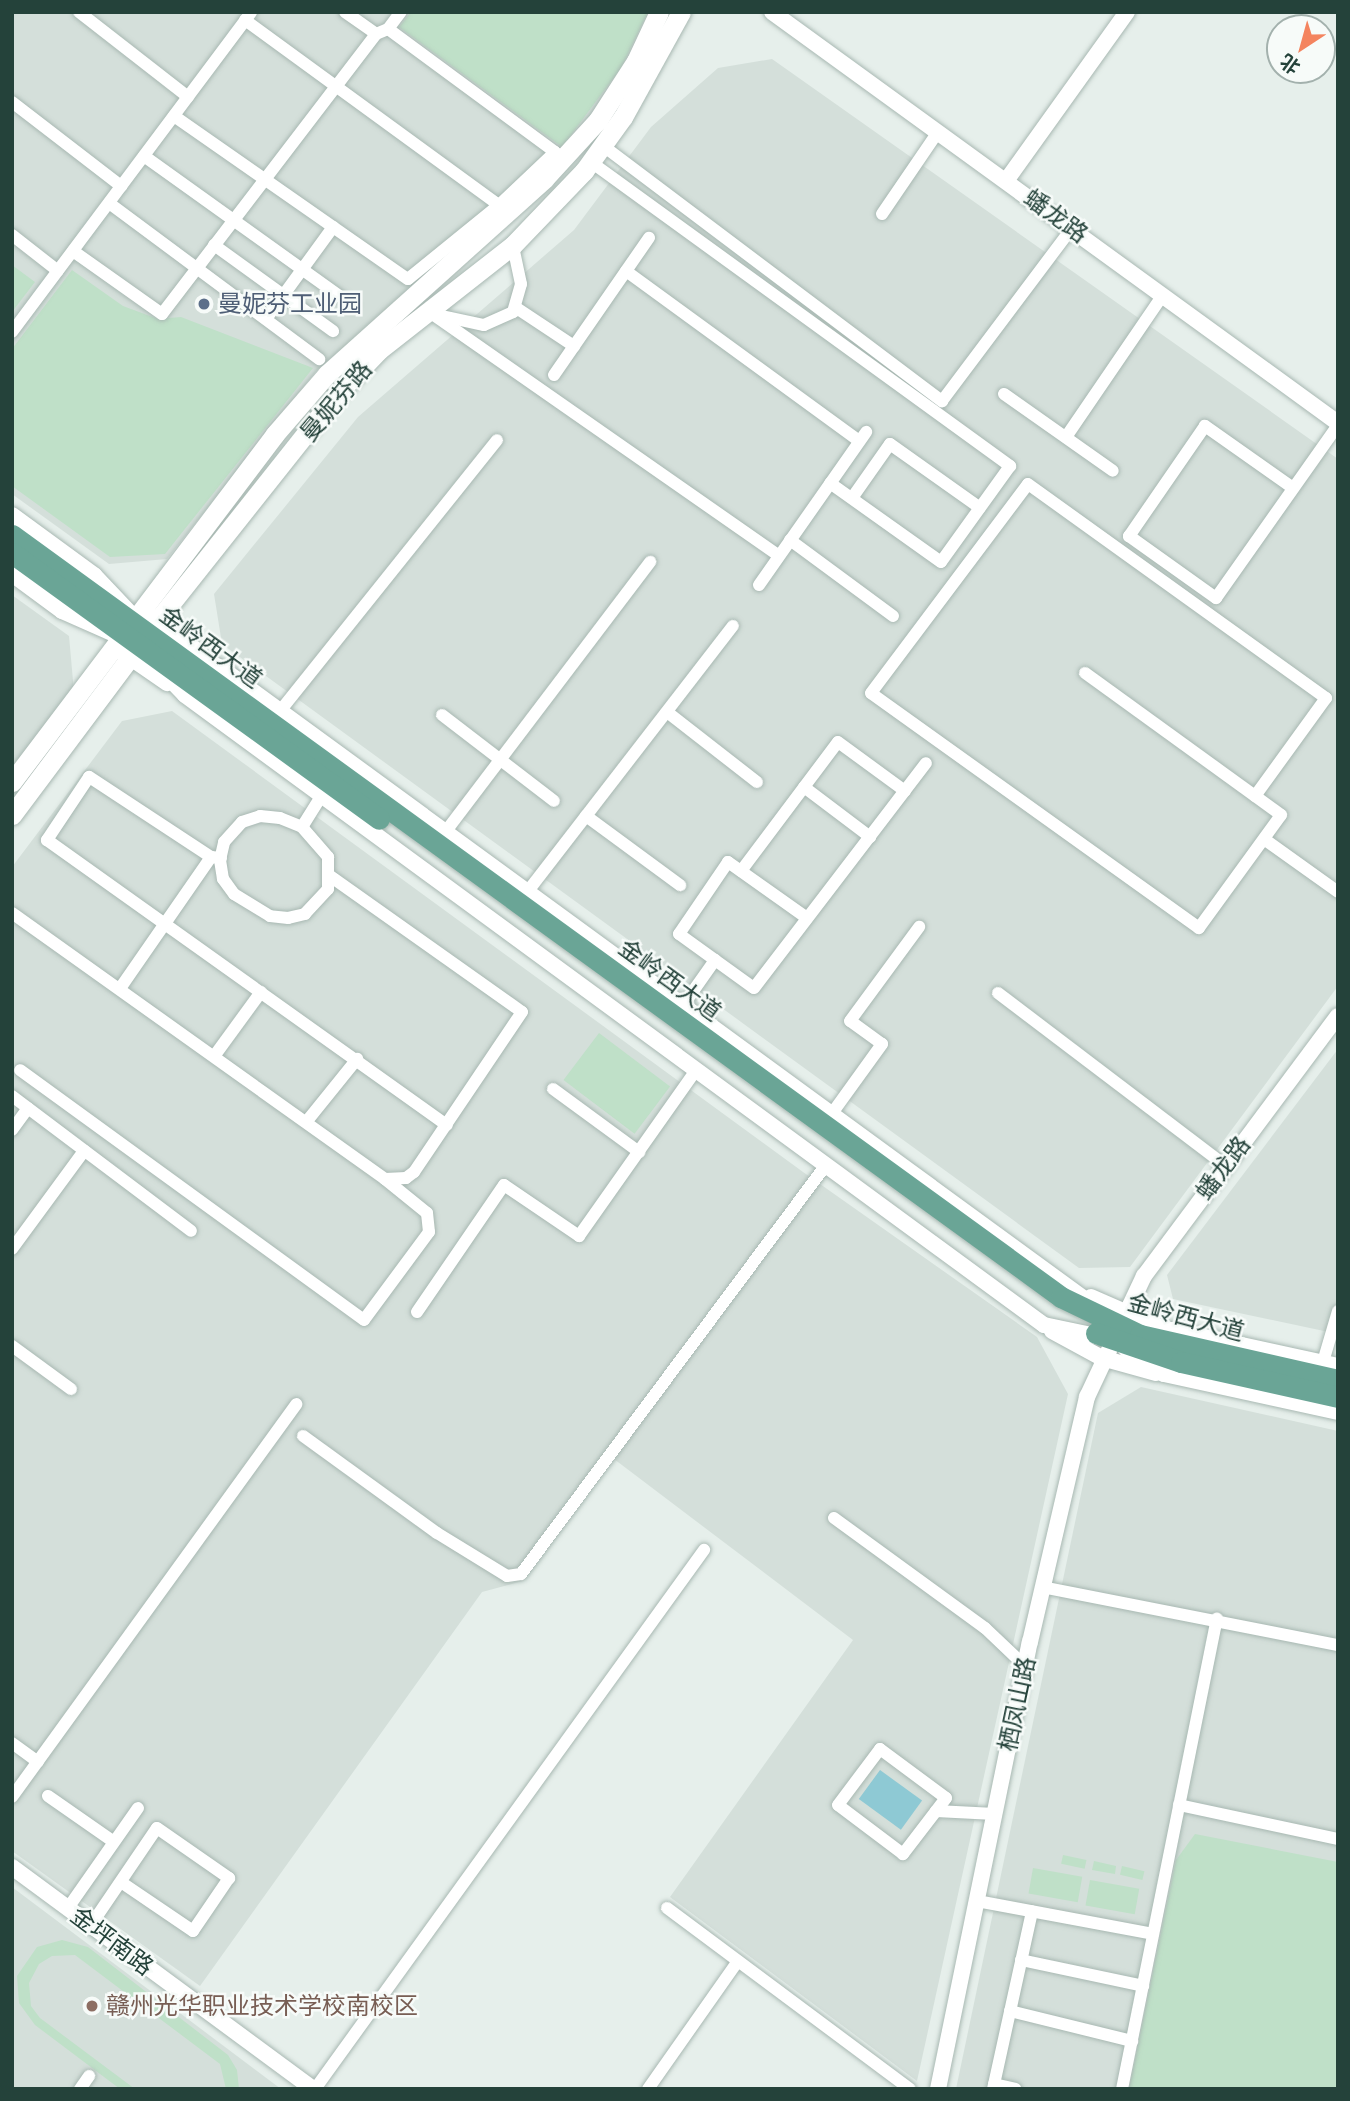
<!DOCTYPE html>
<html>
<head>
<meta charset="utf-8">
<style>
  body { margin:0 }
  #map { position:relative; width:1350px; height:2101px; overflow:hidden; background:#e6efeb; font-family:Ubuntu,"Noto Sans SC",sans-serif }
  div>[style] { position:absolute }
  [style*='--x'] { left:calc(var(--x)*1px); top:calc(var(--y)*1px); width:calc(var(--w)*1px); rotate:calc(var(--a)*1deg) }
  .built>* { inset:0; background:#d4dfda }
  .green>* { inset:0; background:#bfe0c8; transform-origin:0 0 }
  .water>* { inset:0; background:#8ec9d4; transform-origin:0 0 }
  .roads { filter:drop-shadow(0 0 2px #a8b8b2) drop-shadow(0 0 2px #a8b8b2) }
  .minor>* { height:12px; margin:-6px; padding:0 6px; transform-origin:6px; border-radius:6px; background:#fff }
  .tertiary>* { height:16px; margin:-8px; padding:0 8px; transform-origin:8px; border-radius:8px; background:#fff }
  .secondary>* { height:19px; margin:-9.5px; padding:0 9.5px; transform-origin:9.5px; border-radius:9.5px; background:#fff }
  .primary>* { height:21px; margin:-10.5px; padding:0 10.5px; transform-origin:10.5px; border-radius:10.5px; background:#6aa596 }
  .dots>* { width:19px; height:19px; translate:-50% -50%; box-sizing:border-box; border:4px solid #f7fbf9; border-radius:50% }
  span { translate:-50% -50%; white-space:nowrap; text-align:center; line-height:1.15; -webkit-text-stroke:5px #f7fbf9; paint-order:stroke }
  .street-label { font-size:24px; color:#24423a }
  .service-label { font-size:24px; color:#4e5e75 }
  .left { translate:0 -50%; text-align:left }
  .education-label { font-size:24px; color:#785e54 }
  .frame { position:absolute; inset:0; border:14px solid #24423a; pointer-events:none }
  .north { position:absolute; left:1266px; top:14px; width:70px; height:70px; box-sizing:border-box; background:#f7fbf9; border:2px solid #a3b1ad; border-radius:50%; rotate:216deg; font-size:19px; font-weight:700; line-height:28px; text-align:center; color:#24423a }
  .north::after { content:''; display:block; margin:auto; width:24px; height:32px; background:#f4845f; clip-path:polygon(50% 0,100% 100%,50% 72%,0 100%) }
</style>
</head>
<body>
<div id="map">
  <div class="built">
    <i style="clip-path:polygon(12px 12px,652px 12px,625px 70px,565px 149px,476px 237px,317px 370px,167px 559px,109px 564px,12px 494px)"></i>
    <i style="clip-path:polygon(772px 59px,1338px 459px,1338px 986px,1130px 1267px,1079px 1268px,222px 644px,214px 594px,358px 417px,574px 230px,651px 127px,718px 68px)"></i>
    <i style="clip-path:polygon(12px 595px,69px 636px,74px 692px,12px 774px)"></i>
    <i style="clip-path:polygon(172px 711px,803px 1172px,1037px 1337px,1068px 1394px,917px 2081px,670px 1897px,853px 1640px,614px 1459px,523px 1581px,482px 1592px,200px 1986px,12px 1851px,12px 867px,122px 721px)"></i>
    <i style="clip-path:polygon(1338px 1049px,1338px 1334px,1173px 1299px,1167px 1275px)"></i>
    <i style="clip-path:polygon(1141px 1387px,1338px 1431px,1338px 2089px,956px 2089px,1098px 1413px)"></i>
    <i style="clip-path:polygon(12px 1887px,36px 1905px,281px 2089px,12px 2089px)"></i>
  </div>
  <div class="green">
    <i style="clip-path:polygon(411px 12px,648px 12px,621px 68px,562px 147px,399px 27px)"></i>
    <i style="clip-path:polygon(12px 265px,35px 282px,12px 312px)"></i>
    <i style="clip-path:polygon(72px 270px,123px 306px,158px 319px,181px 317px,313px 368px,165px 554px,110px 557px,12px 486px,12px 349px)"></i>
    <i style="left:599px;top:1033px;width:89px;height:59px;rotate:37deg"></i>
    <i style="clip-path:polygon(1195px 1834px,1338px 1862px,1338px 2089px,1129px 2089px,1176px 1860px)"></i>
    <i style="left:1063px;top:1855px;width:24px;height:9px;rotate:12deg"></i>
    <i style="clip-path:polygon(1094px 1861px,1116px 1866px,1115px 1874px,1092px 1870px)"></i>
    <i style="left:1122px;top:1866px;width:23px;height:9px;rotate:13deg"></i>
    <i style="left:1033px;top:1868px;width:50px;height:26px;rotate:10deg"></i>
    <i style="left:1090px;top:1880px;width:50px;height:26px;rotate:10deg"></i>
    <i style="clip-path:polygon(62px 1940px,88px 1947px,228px 2055px,237px 2070px,239px 2089px,226px 2089px,220px 2064px,75px 1955px,52px 1956px,39px 1964px,29px 1983px,31px 2006px,40px 2018px,135px 2089px,120px 2089px,35px 2025px,19px 2003px,17px 1976px,37px 1947px)"></i>
  </div>
  <div class="water">
    <i style="left:880px;top:1770px;width:52px;height:36px;rotate:36deg"></i>
  </div>
  <div class="roads">
    <div class="minor">
      <i style="--x:79;--y:12;--w:138;--a:37.9"></i>
      <i style="--x:345;--y:12;--w:38;--a:35"></i>
      <i style="--x:245;--y:20;--w:314;--a:36.1"></i>
      <i style="--x:12;--y:102;--w:138;--a:37.6"></i>
      <i style="--x:174;--y:116;--w:285;--a:34.9"></i>
      <i style="--x:408;--y:279;--w:117;--a:-39.1"></i>
      <i style="--x:499;--y:205;--w:77;--a:-43.4"></i>
      <i style="--x:555;--y:152;--w:207;--a:-143.6"></i>
      <i style="--x:602;--y:145;--w:426;--a:37"></i>
      <i style="--x:942;--y:401;--w:216;--a:-53.1"></i>
      <i style="--x:144;--y:156;--w:256;--a:35.6"></i>
      <i style="--x:591;--y:162;--w:518;--a:35.96"></i>
      <i style="--x:1010;--y:466;--w:118;--a:125.7"></i>
      <i style="--x:941;--y:562;--w:136;--a:-144.6"></i>
      <i style="--x:109;--y:203;--w:262;--a:36.6"></i>
      <i style="--x:882;--y:214;--w:99;--a:-55.7"></i>
      <i style="--x:12;--y:235;--w:58;--a:38"></i>
      <i style="--x:214;--y:245;--w:147;--a:35.9"></i>
      <i style="--x:73;--y:251;--w:109;--a:35.3"></i>
      <i style="--x:162;--y:314;--w:352;--a:-52.6"></i>
      <i style="--x:376;--y:34;--w:13;--a:-23"></i>
      <i style="--x:388;--y:29;--w:21;--a:-53"></i>
      <i style="--x:626;--y:271;--w:288;--a:36.1"></i>
      <i style="--x:515;--y:307;--w:71;--a:33.5"></i>
      <i style="--x:431;--y:313;--w:424;--a:34.9"></i>
      <i style="--x:442;--y:316;--w:43;--a:12.1"></i>
      <i style="--x:484;--y:325;--w:32;--a:-24"></i>
      <i style="--x:513;--y:312;--w:29;--a:-74"></i>
      <i style="--x:521;--y:284;--w:40;--a:-102"></i>
      <i style="--x:266;--y:319;--w:114;--a:-53.9"></i>
      <i style="--x:12;--y:332;--w:399;--a:-53.2"></i>
      <i style="--x:554;--y:375;--w:167;--a:-55.3"></i>
      <i style="--x:1004;--y:394;--w:133;--a:35.2"></i>
      <i style="--x:1066;--y:437;--w:172;--a:-55.7"></i>
      <i style="--x:1293;--y:488;--w:108;--a:-144.8"></i>
      <i style="--x:1205;--y:426;--w:134;--a:124.6"></i>
      <i style="--x:1129;--y:536;--w:107;--a:35.5"></i>
      <i style="--x:1216;--y:598;--w:212;--a:-54.8"></i>
      <i style="--x:852;--y:498;--w:66;--a:-54.9"></i>
      <i style="--x:890;--y:444;--w:110;--a:35.4"></i>
      <i style="--x:790;--y:540;--w:128;--a:36.4"></i>
      <i style="--x:759;--y:585;--w:187;--a:-55"></i>
      <i style="--x:1085;--y:673;--w:242;--a:35.9"></i>
      <i style="--x:1281;--y:815;--w:140;--a:126"></i>
      <i style="--x:1199;--y:928;--w:403;--a:-144.4"></i>
      <i style="--x:871;--y:693;--w:261;--a:-53.1"></i>
      <i style="--x:1028;--y:484;--w:367;--a:35.7"></i>
      <i style="--x:1326;--y:698;--w:121;--a:125.9"></i>
      <i style="--x:280;--y:711;--w:347;--a:-51.3"></i>
      <i style="--x:667;--y:712;--w:114;--a:37.9"></i>
      <i style="--x:442;--y:715;--w:141;--a:37.5"></i>
      <i style="--x:804;--y:787;--w:83;--a:37.1"></i>
      <i style="--x:260;--y:816;--w:20;--a:6"></i>
      <i style="--x:280;--y:818;--w:24;--a:22"></i>
      <i style="--x:302;--y:827;--w:40;--a:49"></i>
      <i style="--x:328;--y:857;--w:32;--a:90"></i>
      <i style="--x:328;--y:889;--w:34;--a:133"></i>
      <i style="--x:305;--y:914;--w:17;--a:167"></i>
      <i style="--x:288;--y:918;--w:18;--a:-174"></i>
      <i style="--x:270;--y:916;--w:42;--a:-148.6"></i>
      <i style="--x:234;--y:894;--w:19;--a:-126"></i>
      <i style="--x:223;--y:879;--w:19;--a:-99"></i>
      <i style="--x:220;--y:860;--w:18;--a:-77"></i>
      <i style="--x:224;--y:842;--w:27;--a:-48"></i>
      <i style="--x:242;--y:822;--w:19;--a:-18"></i>
      <i style="--x:586;--y:816;--w:117;--a:36.3"></i>
      <i style="--x:302;--y:827;--w:38;--a:-58"></i>
      <i style="--x:446;--y:831;--w:338;--a:-52.8"></i>
      <i style="--x:1264;--y:839;--w:91;--a:35.6"></i>
      <i style="--x:221;--y:858;--w:10;--a:-174"></i>
      <i style="--x:211;--y:857;--w:146;--a:-146.7"></i>
      <i style="--x:89;--y:777;--w:76;--a:123.7"></i>
      <i style="--x:47;--y:840;--w:491;--a:35.5"></i>
      <i style="--x:741;--y:871;--w:161;--a:-53.1"></i>
      <i style="--x:838;--y:742;--w:83;--a:36.2"></i>
      <i style="--x:330;--y:876;--w:235;--a:35.3"></i>
      <i style="--x:522;--y:1012;--w:193;--a:124"></i>
      <i style="--x:414;--y:1172;--w:10;--a:143"></i>
      <i style="--x:406;--y:1178;--w:21;--a:177"></i>
      <i style="--x:528;--y:891;--w:335;--a:-52.3"></i>
      <i style="--x:12;--y:913;--w:458;--a:35.5"></i>
      <i style="--x:385;--y:1179;--w:54;--a:39"></i>
      <i style="--x:427;--y:1213;--w:19;--a:84"></i>
      <i style="--x:429;--y:1232;--w:109;--a:126.5"></i>
      <i style="--x:364;--y:1320;--w:425;--a:-144"></i>
      <i style="--x:807;--y:918;--w:97;--a:-144.7"></i>
      <i style="--x:728;--y:862;--w:87;--a:124.2"></i>
      <i style="--x:679;--y:934;--w:92;--a:35.8"></i>
      <i style="--x:754;--y:988;--w:283;--a:-52.6"></i>
      <i style="--x:121;--y:987;--w:158;--a:-55.3"></i>
      <i style="--x:998;--y:993;--w:285;--a:37.2"></i>
      <i style="--x:684;--y:1004;--w:54;--a:-54.8"></i>
      <i style="--x:215;--y:1055;--w:78;--a:-53.9"></i>
      <i style="--x:553;--y:1089;--w:107;--a:36.2"></i>
      <i style="--x:12;--y:1096;--w:224;--a:37"></i>
      <i style="--x:833;--y:1112;--w:84;--a:-54.2"></i>
      <i style="--x:882;--y:1044;--w:39;--a:-144"></i>
      <i style="--x:850;--y:1021;--w:117;--a:-53.7"></i>
      <i style="--x:307;--y:1121;--w:80;--a:-51.1"></i>
      <i style="--x:12;--y:1130;--w:27;--a:-54"></i>
      <i style="--x:12;--y:1249;--w:122;--a:-53.7"></i>
      <i style="--x:417;--y:1312;--w:154;--a:-55.6"></i>
      <i style="--x:504;--y:1185;--w:91;--a:34.2"></i>
      <i style="--x:579;--y:1236;--w:203;--a:-54.8"></i>
      <i style="--x:12;--y:1346;--w:73;--a:36.1"></i>
      <i style="--x:1323;--y:1362;--w:53;--a:-73.6"></i>
      <i style="--x:303;--y:1436;--w:165;--a:35.9"></i>
      <i style="--x:437;--y:1533;--w:82;--a:31.6"></i>
      <i style="--x:507;--y:1576;--w:14;--a:-8"></i>
      <i style="--x:521;--y:1574;--w:510;--a:-53.29"></i>
      <i style="--x:834;--y:1518;--w:187;--a:36.1"></i>
      <i style="--x:985;--y:1628;--w:55;--a:43.5"></i>
      <i style="--x:1042;--y:1587;--w:302;--a:11.1"></i>
      <i style="--x:12;--y:1743;--w:32;--a:36"></i>
      <i style="--x:880;--y:1749;--w:82;--a:36.6"></i>
      <i style="--x:946;--y:1798;--w:71;--a:127.5"></i>
      <i style="--x:903;--y:1854;--w:81;--a:-143"></i>
      <i style="--x:838;--y:1805;--w:70;--a:-53.1"></i>
      <i style="--x:48;--y:1796;--w:80;--a:34.9"></i>
      <i style="--x:12;--y:1797;--w:485;--a:-54.1"></i>
      <i style="--x:1179;--y:1805;--w:163;--a:12.1"></i>
      <i style="--x:936;--y:1811;--w:59;--a:2.9"></i>
      <i style="--x:977;--y:1901;--w:179;--a:10.6"></i>
      <i style="--x:68;--y:1908;--w:122;--a:-55"></i>
      <i style="--x:667;--y:1908;--w:303;--a:36.7"></i>
      <i style="--x:91;--y:1925;--w:117;--a:-55.8"></i>
      <i style="--x:157;--y:1828;--w:88;--a:34.8"></i>
      <i style="--x:229;--y:1878;--w:64;--a:124.2"></i>
      <i style="--x:193;--y:1931;--w:87;--a:-145.8"></i>
      <i style="--x:1021;--y:1960;--w:125;--a:12"></i>
      <i style="--x:1010;--y:2011;--w:126;--a:13.8"></i>
      <i style="--x:994;--y:2084;--w:22;--a:13"></i>
      <i style="--x:80;--y:2089;--w:16;--a:-55"></i>
      <i style="--x:315;--y:2089;--w:665;--a:-54.18"></i>
      <i style="--x:648;--y:2089;--w:156;--a:-54.9"></i>
      <i style="--x:993;--y:2089;--w:182;--a:-77.6"></i>
      <i style="--x:1122;--y:2089;--w:480;--a:-78.6"></i>
    </div>
    <div class="tertiary">
      <i style="--x:772;--y:12;--w:699;--a:35.99"></i>
      <i style="--x:1006;--y:181;--w:208;--a:-54.4"></i>
      <i style="--x:12;--y:515;--w:102;--a:36.2"></i>
      <i style="--x:94;--y:575;--w:50;--a:46.6"></i>
      <i style="--x:12;--y:574;--w:62;--a:36.5"></i>
      <i style="--x:62;--y:611;--w:55;--a:23.7"></i>
      <i style="--x:149;--y:615;--w:59;--a:36.7"></i>
      <i style="--x:179;--y:648;--w:47;--a:25.5"></i>
      <i style="--x:221;--y:668;--w:1086;--a:36.16"></i>
      <i style="--x:122;--y:652;--w:55;--a:34.6"></i>
      <i style="--x:160;--y:669;--w:36;--a:46"></i>
      <i style="--x:185;--y:695;--w:1065;--a:36.26"></i>
      <i style="--x:1044;--y:1325;--w:62;--a:12"></i>
      <i style="--x:1091;--y:1297;--w:72;--a:23.7"></i>
      <i style="--x:1142;--y:1328;--w:31;--a:4"></i>
      <i style="--x:1173;--y:1330;--w:169;--a:12.3"></i>
      <i style="--x:1052;--y:1331;--w:57;--a:28.4"></i>
      <i style="--x:1102;--y:1358;--w:56;--a:15.5"></i>
      <i style="--x:1125;--y:1348;--w:47;--a:33.7"></i>
      <i style="--x:1164;--y:1374;--w:178;--a:12.3"></i>
      <i style="--x:12;--y:1867;--w:374;--a:36.4"></i>
      <i style="--x:938;--y:2089;--w:456;--a:-78.4"></i>
      <i style="--x:1030;--y:1642;--w:252;--a:-76.9"></i>
      <i style="--x:1087;--y:1397;--w:134;--a:-64.8"></i>
      <i style="--x:1144;--y:1276;--w:324;--a:-53.3"></i>
    </div>
    <div class="secondary">
      <i style="--x:12;--y:782;--w:436;--a:-52.9"></i>
      <i style="--x:275;--y:434;--w:79;--a:-49.1"></i>
      <i style="--x:327;--y:374;--w:292;--a:-41.9"></i>
      <i style="--x:544;--y:179;--w:80;--a:-47.5"></i>
      <i style="--x:598;--y:120;--w:70;--a:-57.2"></i>
      <i style="--x:636;--y:61;--w:54;--a:-64.9"></i>
      <i style="--x:12;--y:815;--w:242;--a:-53.2"></i>
      <i style="--x:157;--y:621;--w:290;--a:-51.6"></i>
      <i style="--x:337;--y:394;--w:61;--a:-46.3"></i>
      <i style="--x:379;--y:350;--w:170;--a:-38.1"></i>
      <i style="--x:513;--y:245;--w:103;--a:-46.2"></i>
      <i style="--x:584;--y:171;--w:67;--a:-54.2"></i>
      <i style="--x:623;--y:117;--w:120;--a:-61.1"></i>
    </div>
    <div class="primary">
      <i style="--x:12;--y:535;--w:1297;--a:35.99"></i>
      <i style="--x:1061;--y:1297;--w:88;--a:25.7"></i>
      <i style="--x:1140;--y:1335;--w:203;--a:12.8"></i>
      <i style="--x:12;--y:553;--w:453;--a:35.9"></i>
      <i style="--x:1096;--y:1333;--w:90;--a:18.8"></i>
      <i style="--x:1181;--y:1362;--w:161;--a:12.6"></i>
    </div>
  </div>
  <div class="dots">
    <i style="left:204px;top:304px;background:#5c6f8a"></i>
    <i style="left:92px;top:2006px;background:#8d6e63"></i>
  </div>
  <div class="street-label">
    <span style="left:1056px;top:216px;rotate:36deg">蟠龙路</span>
    <span style="left:336px;top:401px;rotate:-50deg">曼妮芬路</span>
    <span style="left:211px;top:647px;rotate:36deg">金岭西大道</span>
    <span style="left:670px;top:980px;rotate:36deg">金岭西大道</span>
    <span style="left:1223px;top:1168px;rotate:-53deg">蟠龙路</span>
    <span style="left:1186px;top:1317px;rotate:15deg">金岭西大道</span>
    <span style="left:1017px;top:1704px;rotate:-78deg">栖凤山路</span>
    <span style="left:112px;top:1941px;rotate:37deg">金坪南路</span>
  </div>
  <div class="service-label">
    <span class="left" style="left:218px;top:304px">曼妮芬工业园</span>
  </div>
  <div class="education-label">
    <span class="left" style="left:106px;top:2006px">赣州光华职业技术学校南校区</span>
  </div>
  <div class="frame"></div>
  <div class="north">北</div>
</div>
</body>
</html>
